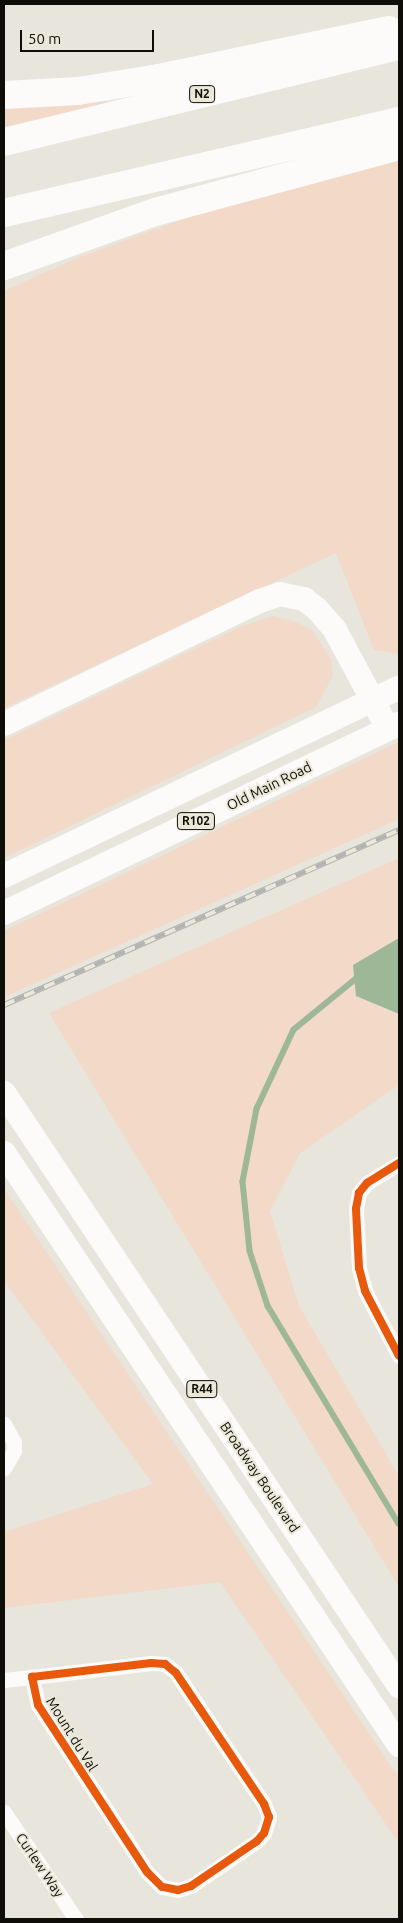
<!DOCTYPE html>
<html>
<head>
<meta charset="utf-8">
<style>
  body { margin:0 }
  #map { position:relative; width:403px; height:1923px; overflow:hidden; background:#e8e5dd; font-family:Ubuntu,sans-serif }
  div>[style] { position:absolute }
  [style*='--x'] { left:calc(var(--x)*1px); top:calc(var(--y)*1px); width:calc(var(--w)*1px); rotate:calc(var(--a)*1deg) }
  .green>* { inset:0; background:#f2d9c8 }
  .water>* { inset:0; background:#9eb797 }
  .stream>* { height:5.5px; margin:-2.75px; padding:0 2.75px; transform-origin:2.75px; border-radius:2.75px; background:#9eb797 }
  .street>* { height:15px; margin:-7.5px; padding:0 7.5px; transform-origin:7.5px; border-radius:7.5px; background:#fcfbfa }
  .primary>* { height:24px; margin:-12px; padding:0 12px; transform-origin:12px; border-radius:12px; background:#fcfbfa }
  .highway>* { height:28px; margin:-14px; padding:0 14px; transform-origin:14px; border-radius:14px; background:#fcfbfa }
  .rail>* { height:5.5px; margin-top:-2.75px; transform-origin:0; background:repeating-linear-gradient(90deg,#ece8d9 0 11px,#b3b3b1 0 22px); box-sizing:border-box; border-block:1px solid #b3b3b1 }
  .cycleway>* { height:8px; margin:-4px; padding:0 4px; transform-origin:4px; border-radius:4px; background:#e8590c }
  span { translate:-50% -50%; white-space:nowrap; text-align:center; line-height:1.15; -webkit-text-stroke:4px #ece8d9; paint-order:stroke }
  .shield-label span { padding:1px 4px; background:#ece8d9; border:1px solid; border-radius:4px; -webkit-text-stroke-width:0 }
  .shield-label { font-size:12px; color:#0e0d08; font-weight:700 }
  .street-label { font-size:14px; color:#0e0d08 }
  .frame { position:absolute; inset:0; border:5px solid #0e0d08; pointer-events:none }
  .scale { position:absolute; left:20px; top:30px; width:134px; height:22px; box-sizing:border-box; border:2px solid #0e0d08; border-top:0; padding-left:6px; font-size:15px; line-height:18px; white-space:nowrap; color:#0e0d08; -webkit-text-stroke:4px #ece8d9; paint-order:stroke }
</style>
</head>
<body>
<div id="map">
  <div class="green">
    <i style="clip-path:polygon(105px 97px,107px 103px,4px 127px,4px 104px)"></i>
    <i style="clip-path:polygon(399px 151px,399px 654px,374px 650px,336px 553px,4px 708px,4px 291px,77px 258px,222px 205px)"></i>
    <i style="clip-path:polygon(273px 616px,296px 622px,313px 631px,331px 659px,333px 676px,316px 707px,4px 858px,4px 740px,242px 626px)"></i>
    <i style="clip-path:polygon(399px 742px,399px 819px,4px 997px,4px 931px)"></i>
    <i style="clip-path:polygon(399px 858px,399px 938px,353px 965px,379px 1007px,399px 1014px,399px 1085px,300px 1153px,270px 1211px,299px 1306px,399px 1476px,399px 1587px,49px 1013px)"></i>
    <i style="clip-path:polygon(4px 1189px,399px 1778px,399px 1843px,220px 1582px,4px 1608px,4px 1532px,153px 1484px,4px 1281px)"></i>
  </div>
  <div class="water">
    <i style="clip-path:polygon(399px 938px,399px 1014px,356px 996px,353px 965px)"></i>
  </div>
  <div class="stream">
    <i style="--x:361;--y:975;--w:87;--a:140.6"></i>
    <i style="--x:294;--y:1030;--w:87;--a:115.1"></i>
    <i style="--x:257;--y:1109;--w:74;--a:100.9"></i>
    <i style="--x:243;--y:1182;--w:69;--a:84.2"></i>
    <i style="--x:250;--y:1251;--w:58;--a:71.9"></i>
    <i style="--x:268;--y:1306;--w:254;--a:59"></i>
  </div>
  <div class="street">
    <i style="--x:399;--y:1163;--w:38;--a:148"></i>
    <i style="--x:367;--y:1183;--w:13;--a:129"></i>
    <i style="--x:359;--y:1193;--w:16;--a:101"></i>
    <i style="--x:356;--y:1209;--w:59;--a:87.1"></i>
    <i style="--x:359;--y:1268;--w:24;--a:75"></i>
    <i style="--x:365;--y:1291;--w:73;--a:62.4"></i>
    <i style="--x:4;--y:1424;--w:21;--a:61"></i>
    <i style="--x:14;--y:1442;--w:9;--a:90"></i>
    <i style="--x:14;--y:1451;--w:20;--a:120"></i>
    <i style="--x:151;--y:1663;--w:14;--a:4"></i>
    <i style="--x:165;--y:1664;--w:14;--a:39"></i>
    <i style="--x:176;--y:1673;--w:158;--a:56.1"></i>
    <i style="--x:264;--y:1804;--w:14;--a:69"></i>
    <i style="--x:269;--y:1817;--w:17;--a:107"></i>
    <i style="--x:264;--y:1833;--w:11;--a:131"></i>
    <i style="--x:257;--y:1841;--w:80;--a:145.7"></i>
    <i style="--x:191;--y:1886;--w:14;--a:163"></i>
    <i style="--x:178;--y:1890;--w:16;--a:-169"></i>
    <i style="--x:162;--y:1887;--w:21;--a:-135"></i>
    <i style="--x:147;--y:1872;--w:199;--a:-123.1"></i>
    <i style="--x:38;--y:1705;--w:29;--a:-102"></i>
    <i style="--x:32;--y:1677;--w:120;--a:-6.7"></i>
    <i style="--x:4;--y:1680;--w:28;--a:-6"></i>
    <i style="--x:4;--y:1812;--w:129;--a:56.1"></i>
  </div>
  <div class="primary">
    <i style="--x:4;--y:724;--w:284;--a:-25.7"></i>
    <i style="--x:260;--y:601;--w:21;--a:-19"></i>
    <i style="--x:280;--y:594;--w:25;--a:12"></i>
    <i style="--x:304;--y:599;--w:16;--a:38"></i>
    <i style="--x:317;--y:609;--w:28;--a:49"></i>
    <i style="--x:335;--y:630;--w:112;--a:61.8"></i>
    <i style="--x:4;--y:876;--w:437;--a:-25.5"></i>
    <i style="--x:4;--y:913;--w:438;--a:-25.6"></i>
    <i style="--x:4;--y:1093;--w:713;--a:56.33"></i>
    <i style="--x:4;--y:1153;--w:712;--a:56.29"></i>
  </div>
  <div class="highway">
    <i style="--x:4;--y:95;--w:74;--a:-3.1"></i>
    <i style="--x:78;--y:91;--w:82;--a:-9.1"></i>
    <i style="--x:159;--y:78;--w:235;--a:-11.8"></i>
    <i style="--x:4;--y:142;--w:406;--a:-13.7"></i>
    <i style="--x:4;--y:213;--w:406;--a:-13.1"></i>
    <i style="--x:4;--y:266;--w:160;--a:-19.7"></i>
    <i style="--x:155;--y:212;--w:253;--a:-15.1"></i>
  </div>
  <div class="rail">
    <i style="--x:4;--y:1005;--w:432;--a:-23.9"></i>
  </div>
  <div class="cycleway">
    <i style="--x:399;--y:1163;--w:38;--a:148"></i>
    <i style="--x:367;--y:1183;--w:13;--a:129"></i>
    <i style="--x:359;--y:1193;--w:16;--a:101"></i>
    <i style="--x:356;--y:1209;--w:59;--a:87.1"></i>
    <i style="--x:359;--y:1268;--w:24;--a:75"></i>
    <i style="--x:365;--y:1291;--w:73;--a:62.4"></i>
    <i style="--x:151;--y:1663;--w:14;--a:4"></i>
    <i style="--x:165;--y:1664;--w:14;--a:39"></i>
    <i style="--x:176;--y:1673;--w:158;--a:56.1"></i>
    <i style="--x:264;--y:1804;--w:14;--a:69"></i>
    <i style="--x:269;--y:1817;--w:17;--a:107"></i>
    <i style="--x:264;--y:1833;--w:11;--a:131"></i>
    <i style="--x:257;--y:1841;--w:80;--a:145.7"></i>
    <i style="--x:191;--y:1886;--w:14;--a:163"></i>
    <i style="--x:178;--y:1890;--w:16;--a:-169"></i>
    <i style="--x:162;--y:1887;--w:21;--a:-135"></i>
    <i style="--x:147;--y:1872;--w:199;--a:-123.1"></i>
    <i style="--x:38;--y:1705;--w:29;--a:-102"></i>
    <i style="--x:32;--y:1677;--w:120;--a:-6.7"></i>
  </div>
  <div class="shield-label">
    <span style="left:202px;top:94px">N2</span>
    <span style="left:196px;top:821px">R102</span>
    <span style="left:202px;top:1389px">R44</span>
  </div>
  <div class="street-label">
    <span style="left:269px;top:786px;rotate:-26deg">Old Main Road</span>
    <span style="left:260px;top:1477px;rotate:56deg">Broadway Boulevard</span>
    <span style="left:72px;top:1734px;rotate:58deg">Mount du Val</span>
    <span style="left:40px;top:1865px;rotate:56deg">Curlew Way</span>
  </div>
  <div class="frame"></div>
  <div class="scale">50 m</div>
</div>
</body>
</html>
